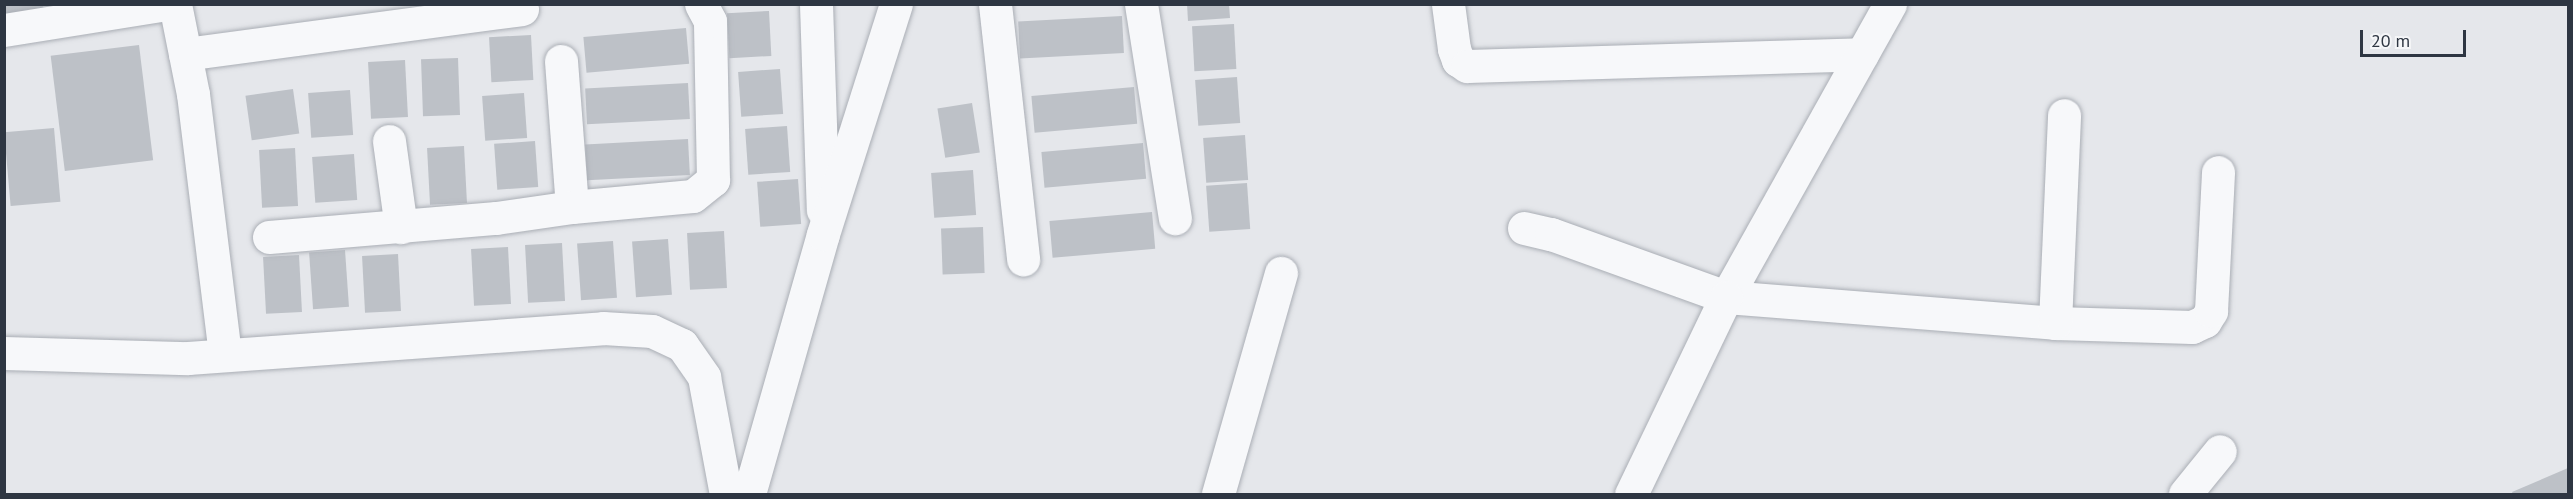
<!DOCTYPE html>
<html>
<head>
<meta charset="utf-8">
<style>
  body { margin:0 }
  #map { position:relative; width:2573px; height:499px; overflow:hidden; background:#e5e7eb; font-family:"PT Sans",sans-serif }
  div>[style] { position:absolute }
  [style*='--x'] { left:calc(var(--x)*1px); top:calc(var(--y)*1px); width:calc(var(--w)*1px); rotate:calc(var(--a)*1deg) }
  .building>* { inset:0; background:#bdc1c7; transform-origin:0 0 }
  .roads { filter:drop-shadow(0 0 2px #aaaeb5) drop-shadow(0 0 2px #aaaeb5) }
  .minor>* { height:33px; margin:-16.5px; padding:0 16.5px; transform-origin:16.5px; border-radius:16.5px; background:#f7f8fa }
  span { translate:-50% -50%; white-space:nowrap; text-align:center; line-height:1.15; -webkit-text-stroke:4.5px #f5f6f8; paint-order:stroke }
  .frame { position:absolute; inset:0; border:6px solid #2e3642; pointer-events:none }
  .scale { position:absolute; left:2360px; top:30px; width:106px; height:27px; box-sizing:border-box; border:3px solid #2e3642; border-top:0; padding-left:8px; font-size:18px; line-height:21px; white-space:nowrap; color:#2e3642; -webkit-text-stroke:4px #f5f6f8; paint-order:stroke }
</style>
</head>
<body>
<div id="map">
  <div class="building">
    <i style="clip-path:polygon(4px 4px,43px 4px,44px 18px,4px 22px)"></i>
    <i style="clip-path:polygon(1187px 4px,1229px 4px,1230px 18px,1188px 21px)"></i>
    <i style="left:769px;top:11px;width:45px;height:42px;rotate:87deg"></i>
    <i style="left:1122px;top:16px;width:37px;height:104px;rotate:87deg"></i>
    <i style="left:1234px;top:24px;width:45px;height:42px;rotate:87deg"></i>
    <i style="left:686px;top:28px;width:36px;height:103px;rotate:85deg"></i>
    <i style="left:531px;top:35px;width:45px;height:42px;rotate:87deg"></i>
    <i style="left:139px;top:45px;width:116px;height:89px;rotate:83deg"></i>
    <i style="left:458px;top:58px;width:57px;height:37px;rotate:88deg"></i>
    <i style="left:405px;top:60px;width:57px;height:37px;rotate:87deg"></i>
    <i style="left:780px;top:69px;width:45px;height:42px;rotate:86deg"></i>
    <i style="left:1237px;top:77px;width:46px;height:42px;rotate:86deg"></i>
    <i style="left:688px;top:83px;width:36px;height:103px;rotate:87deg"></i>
    <i style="left:1134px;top:87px;width:37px;height:103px;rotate:85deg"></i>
    <i style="left:293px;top:89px;width:45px;height:48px;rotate:82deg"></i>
    <i style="left:350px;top:90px;width:45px;height:42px;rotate:86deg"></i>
    <i style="left:524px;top:93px;width:45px;height:42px;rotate:86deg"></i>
    <i style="left:972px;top:103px;width:50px;height:35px;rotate:81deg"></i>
    <i style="left:787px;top:126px;width:46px;height:42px;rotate:86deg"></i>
    <i style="left:54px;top:128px;width:74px;height:50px;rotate:85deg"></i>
    <i style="left:1245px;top:135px;width:45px;height:42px;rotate:86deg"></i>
    <i style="left:688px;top:139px;width:36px;height:103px;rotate:87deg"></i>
    <i style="left:535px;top:141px;width:46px;height:41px;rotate:86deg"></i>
    <i style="left:1143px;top:143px;width:36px;height:102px;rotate:85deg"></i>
    <i style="left:464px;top:146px;width:57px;height:37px;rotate:87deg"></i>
    <i style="left:295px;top:148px;width:58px;height:36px;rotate:87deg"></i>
    <i style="left:354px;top:154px;width:46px;height:42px;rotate:86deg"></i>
    <i style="left:973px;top:170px;width:45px;height:42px;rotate:86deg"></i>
    <i style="left:798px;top:179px;width:45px;height:41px;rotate:86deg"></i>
    <i style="left:1247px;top:183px;width:46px;height:41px;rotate:86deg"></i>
    <i style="left:1152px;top:212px;width:37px;height:103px;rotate:85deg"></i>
    <i style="left:983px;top:227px;width:46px;height:42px;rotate:88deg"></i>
    <i style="left:724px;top:231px;width:57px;height:37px;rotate:87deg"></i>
    <i style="left:668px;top:239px;width:56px;height:36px;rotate:86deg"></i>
    <i style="left:613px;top:241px;width:57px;height:36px;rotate:86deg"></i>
    <i style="left:562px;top:243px;width:58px;height:37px;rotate:87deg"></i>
    <i style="left:508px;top:247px;width:57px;height:37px;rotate:87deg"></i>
    <i style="left:345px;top:250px;width:57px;height:36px;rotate:86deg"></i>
    <i style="left:398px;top:254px;width:57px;height:36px;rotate:87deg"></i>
    <i style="left:299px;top:255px;width:57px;height:36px;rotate:87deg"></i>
    <i style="clip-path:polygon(2568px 468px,2568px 494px,2513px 494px,2512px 492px)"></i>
  </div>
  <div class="roads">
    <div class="minor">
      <i style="--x:175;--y:4;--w:92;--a:78.7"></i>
      <i style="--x:193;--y:94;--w:263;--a:83"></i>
      <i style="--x:816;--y:4;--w:206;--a:88.1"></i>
      <i style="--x:995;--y:4;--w:257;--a:83.7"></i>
      <i style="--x:1141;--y:4;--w:217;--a:81"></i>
      <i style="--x:1448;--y:4;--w:45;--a:82.4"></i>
      <i style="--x:1454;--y:49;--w:12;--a:70"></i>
      <i style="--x:1458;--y:60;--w:11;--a:34"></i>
      <i style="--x:1467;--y:66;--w:395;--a:-1.7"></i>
      <i style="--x:1890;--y:4;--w:336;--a:119.2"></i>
      <i style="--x:1726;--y:297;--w:330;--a:4.5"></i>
      <i style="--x:2055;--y:323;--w:137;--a:1.7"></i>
      <i style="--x:2192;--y:327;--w:14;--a:-25"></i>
      <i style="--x:2205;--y:321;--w:12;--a:-59"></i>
      <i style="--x:2211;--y:311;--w:139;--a:-87.1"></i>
      <i style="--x:4;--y:30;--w:165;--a:-9.1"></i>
      <i style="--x:185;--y:54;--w:340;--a:-7.6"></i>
      <i style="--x:561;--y:61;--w:146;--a:85.7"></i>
      <i style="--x:389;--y:141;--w:87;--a:82.1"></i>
      <i style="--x:1524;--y:228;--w:28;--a:13"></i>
      <i style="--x:1551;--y:234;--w:186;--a:19.8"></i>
      <i style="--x:1726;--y:297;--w:219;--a:115.7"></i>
      <i style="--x:269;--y:237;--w:228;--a:-4.8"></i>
      <i style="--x:496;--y:218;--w:77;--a:-8.2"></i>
      <i style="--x:572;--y:207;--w:121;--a:-5.2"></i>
      <i style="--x:693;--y:196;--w:26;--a:-39"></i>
      <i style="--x:713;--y:180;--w:159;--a:-91.1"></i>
      <i style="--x:710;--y:21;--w:19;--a:-118"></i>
      <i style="--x:2055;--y:323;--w:208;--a:-87.5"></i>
      <i style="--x:4;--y:353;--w:184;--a:1.6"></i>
      <i style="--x:188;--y:358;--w:416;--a:-4.1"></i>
      <i style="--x:603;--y:328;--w:49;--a:3.5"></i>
      <i style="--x:652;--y:331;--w:33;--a:25"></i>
      <i style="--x:682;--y:345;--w:39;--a:55"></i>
      <i style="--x:704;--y:377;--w:119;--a:79.4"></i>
      <i style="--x:749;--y:494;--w:270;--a:-74.1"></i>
      <i style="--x:823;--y:234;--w:241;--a:-72.4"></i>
      <i style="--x:1218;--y:494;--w:230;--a:-74.1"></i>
      <i style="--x:2185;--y:494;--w:55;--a:-50.9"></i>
    </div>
  </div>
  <div class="frame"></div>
  <div class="scale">20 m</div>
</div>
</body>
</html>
